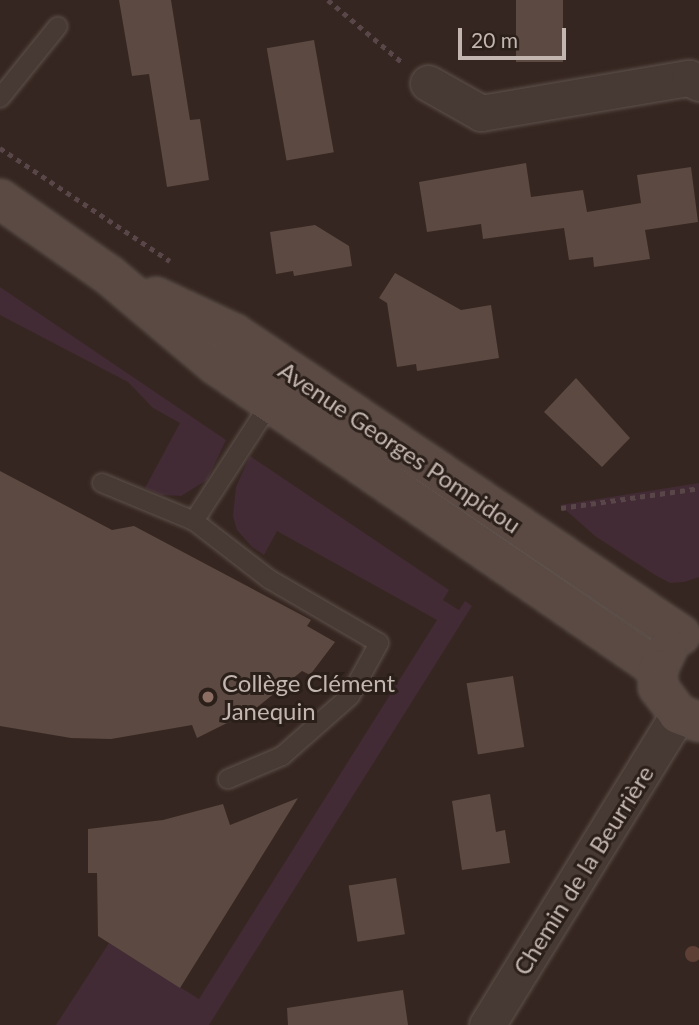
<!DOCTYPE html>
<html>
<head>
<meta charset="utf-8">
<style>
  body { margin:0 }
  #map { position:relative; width:699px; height:1025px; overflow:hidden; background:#362621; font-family:Lato,sans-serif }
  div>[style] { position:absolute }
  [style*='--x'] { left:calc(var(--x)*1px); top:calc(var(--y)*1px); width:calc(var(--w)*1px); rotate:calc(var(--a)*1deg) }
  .green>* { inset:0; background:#422b34 }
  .water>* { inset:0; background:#5d3f36 }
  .round { border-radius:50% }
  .building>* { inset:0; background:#5b4942; transform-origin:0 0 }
  .path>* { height:4.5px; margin-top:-2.25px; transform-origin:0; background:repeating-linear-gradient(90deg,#594649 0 5px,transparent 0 10px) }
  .roads { filter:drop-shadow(0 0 2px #5e524c) drop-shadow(0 0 2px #5e524c) }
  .lane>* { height:18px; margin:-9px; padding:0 9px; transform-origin:9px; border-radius:9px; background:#473934 }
  .street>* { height:35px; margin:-17.5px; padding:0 17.5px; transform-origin:17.5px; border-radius:17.5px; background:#473934 }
  .secondary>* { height:38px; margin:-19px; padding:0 19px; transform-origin:19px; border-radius:19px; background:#5a4a43 }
  .dots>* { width:19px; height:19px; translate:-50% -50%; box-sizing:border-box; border:4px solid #2b1f1a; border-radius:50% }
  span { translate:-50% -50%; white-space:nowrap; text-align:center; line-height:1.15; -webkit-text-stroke:6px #2b1f1a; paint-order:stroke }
  .street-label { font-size:24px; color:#c3b5af }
  .poi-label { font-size:24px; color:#c3b5af }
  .left { translate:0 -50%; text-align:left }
  .scale { position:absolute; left:458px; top:28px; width:108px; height:32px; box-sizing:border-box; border:4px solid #c3b5af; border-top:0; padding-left:9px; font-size:21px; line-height:24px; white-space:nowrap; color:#c3b5af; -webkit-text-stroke:5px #2b1f1a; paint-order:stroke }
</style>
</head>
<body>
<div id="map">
  <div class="green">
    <i style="clip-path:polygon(0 287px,226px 440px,207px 480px,181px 496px,161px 495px,145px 488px,180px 423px,153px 408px,128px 382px,0 315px)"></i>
    <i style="clip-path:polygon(250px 456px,449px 590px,443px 600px,459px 610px,465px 601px,472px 606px,209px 1025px,56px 1025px,109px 943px,199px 999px,437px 620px,277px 531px,264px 555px,252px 547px,237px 530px,233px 516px,236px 487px)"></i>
    <i style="clip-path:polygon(699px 483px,699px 577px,684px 582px,670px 583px,655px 575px,595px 536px,560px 505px)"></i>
  </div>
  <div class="water">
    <i class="round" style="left:685px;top:946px;width:16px;height:16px"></i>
  </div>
  <div class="building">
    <i style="clip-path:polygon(119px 0,171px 0,190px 120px,200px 119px,209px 180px,167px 187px,149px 74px,132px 76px)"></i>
    <i style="left:516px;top:0;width:47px;height:62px"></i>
    <i style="left:314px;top:40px;width:114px;height:48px;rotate:80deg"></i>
    <i style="clip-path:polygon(526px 163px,531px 197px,583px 190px,587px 212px,641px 203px,637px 175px,691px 167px,698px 222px,645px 230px,650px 259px,594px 267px,593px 257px,569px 260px,564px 228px,483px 239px,481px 224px,427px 232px,419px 182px)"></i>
    <i style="clip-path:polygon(315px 225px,349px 246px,352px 266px,294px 276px,293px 271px,276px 274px,270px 232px)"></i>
    <i style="clip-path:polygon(395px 273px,461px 310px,491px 305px,499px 358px,417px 371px,416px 364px,397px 367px,387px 303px,379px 298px)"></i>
    <i style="clip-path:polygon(576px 378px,630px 438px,602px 467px,544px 412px)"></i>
    <i style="clip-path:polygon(0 471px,112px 530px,134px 526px,311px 620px,307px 626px,335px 642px,310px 675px,302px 671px,255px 709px,197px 738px,192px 725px,111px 739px,71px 738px,0 726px)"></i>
    <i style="left:513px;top:676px;width:72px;height:47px;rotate:81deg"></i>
    <i style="clip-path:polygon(490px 794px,496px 832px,505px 830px,510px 863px,462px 870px,452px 801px)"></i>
    <i style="clip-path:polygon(298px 798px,180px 988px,98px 936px,97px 873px,88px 873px,88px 829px,163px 820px,223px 804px,230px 825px)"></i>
    <i style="left:396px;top:878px;width:57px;height:48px;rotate:81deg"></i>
    <i style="clip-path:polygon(403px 990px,408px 1025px,288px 1025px,287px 1008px)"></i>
  </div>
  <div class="path">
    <i style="--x:328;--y:0;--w:97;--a:40"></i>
    <i style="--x:0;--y:148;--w:204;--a:33.6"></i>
    <i style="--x:561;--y:508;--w:139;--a:-8.2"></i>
  </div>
  <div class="roads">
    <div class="lane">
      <i style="--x:0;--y:98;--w:92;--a:-51.1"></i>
      <i style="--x:102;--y:483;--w:100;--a:22.4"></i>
      <i style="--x:194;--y:521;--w:95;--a:37.7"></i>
      <i style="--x:269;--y:579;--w:127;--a:30.2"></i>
      <i style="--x:379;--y:643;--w:60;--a:118.7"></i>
      <i style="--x:350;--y:696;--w:91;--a:138.6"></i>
      <i style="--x:282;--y:756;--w:59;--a:156.9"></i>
      <i style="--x:194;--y:521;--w:145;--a:-57.1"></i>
    </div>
    <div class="street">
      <i style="--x:428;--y:83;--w:61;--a:29.5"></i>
      <i style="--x:481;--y:113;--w:211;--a:-9.6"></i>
      <i style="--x:689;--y:78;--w:11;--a:27"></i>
      <i style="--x:487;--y:1025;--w:365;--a:-58.4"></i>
    </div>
    <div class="secondary">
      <i style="--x:0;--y:199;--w:133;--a:34.9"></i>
      <i style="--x:109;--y:275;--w:140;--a:40.1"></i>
      <i style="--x:216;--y:365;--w:536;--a:34.52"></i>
      <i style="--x:156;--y:297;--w:87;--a:25.1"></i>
      <i style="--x:235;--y:334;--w:538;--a:34.01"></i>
      <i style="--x:668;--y:648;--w:23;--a:115"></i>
      <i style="--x:658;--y:669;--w:18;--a:90"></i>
      <i style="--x:658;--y:687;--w:34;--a:53"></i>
      <i style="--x:678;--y:714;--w:22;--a:21"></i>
    </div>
  </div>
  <div class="dots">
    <i style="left:208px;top:697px;background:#8d6e63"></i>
  </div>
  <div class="street-label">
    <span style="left:400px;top:447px;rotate:34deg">Avenue Georges Pompidou</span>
    <span style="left:583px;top:870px;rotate:-58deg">Chemin de la Beurrière</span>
  </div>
  <div class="poi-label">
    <span class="left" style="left:222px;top:697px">Collège Clément<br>Janequin</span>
  </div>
  <div class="scale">20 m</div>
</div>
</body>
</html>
